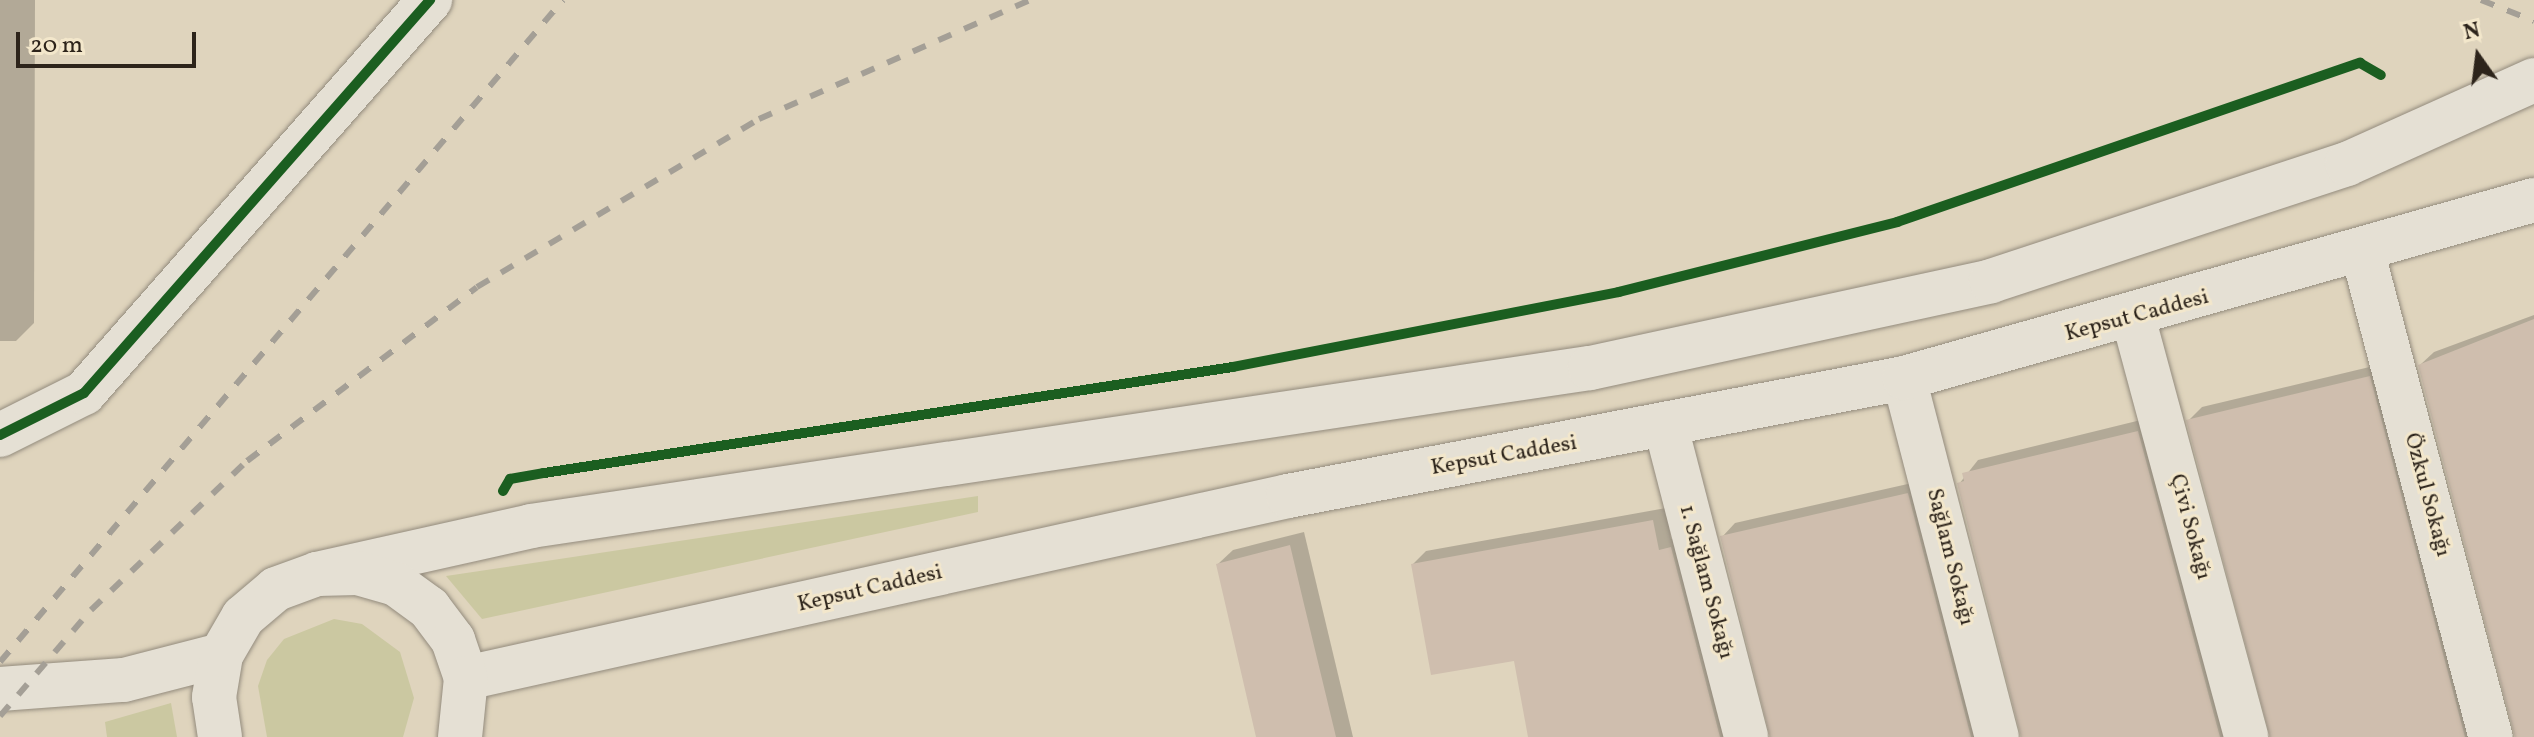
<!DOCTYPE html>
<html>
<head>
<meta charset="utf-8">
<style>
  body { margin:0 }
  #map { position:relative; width:2534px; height:737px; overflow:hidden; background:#dfd4bd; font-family:Vollkorn,serif }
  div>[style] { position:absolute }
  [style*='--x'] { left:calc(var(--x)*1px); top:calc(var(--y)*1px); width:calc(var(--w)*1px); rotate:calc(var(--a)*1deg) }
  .green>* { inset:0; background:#cbc8a1 }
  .shadow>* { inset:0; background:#0003 }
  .building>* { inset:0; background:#cfbeae }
  .roads { filter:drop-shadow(0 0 2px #938b7d) drop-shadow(0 0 2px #938b7d) }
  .street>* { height:44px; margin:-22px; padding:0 22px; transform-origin:22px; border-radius:22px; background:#e5e0d4 }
  .secondary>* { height:44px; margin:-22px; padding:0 22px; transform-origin:22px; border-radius:22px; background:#e5e0d4 }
  .rail>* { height:6px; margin-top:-3px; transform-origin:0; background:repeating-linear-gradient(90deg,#a49f96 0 14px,transparent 0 28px) }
  .cycleway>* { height:10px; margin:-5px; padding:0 5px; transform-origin:5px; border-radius:5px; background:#1b5e20 }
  span { translate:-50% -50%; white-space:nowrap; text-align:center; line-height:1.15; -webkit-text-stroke:6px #f3e7cb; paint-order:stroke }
  .street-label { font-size:22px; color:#2d241b }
  .north { position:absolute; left:2438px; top:16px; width:80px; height:80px; -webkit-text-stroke:6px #f3e7cb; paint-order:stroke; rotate:346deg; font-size:22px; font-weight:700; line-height:32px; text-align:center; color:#2d241b }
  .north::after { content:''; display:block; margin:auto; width:28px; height:36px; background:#2d241b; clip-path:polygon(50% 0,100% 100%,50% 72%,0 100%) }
  .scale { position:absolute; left:16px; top:32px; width:180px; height:36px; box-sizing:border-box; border:4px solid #2d241b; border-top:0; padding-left:10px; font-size:24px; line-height:28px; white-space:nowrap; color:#2d241b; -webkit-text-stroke:6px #f3e7cb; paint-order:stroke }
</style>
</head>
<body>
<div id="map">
  <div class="green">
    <i style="clip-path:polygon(978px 496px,978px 512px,482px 619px,446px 576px)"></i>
    <i style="clip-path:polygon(334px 619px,362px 624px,400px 652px,414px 698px,403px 737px,267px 737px,258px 686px,267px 660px,284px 639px)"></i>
    <i style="clip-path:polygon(171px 703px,177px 737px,107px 737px,105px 722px)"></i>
  </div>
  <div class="shadow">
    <i style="clip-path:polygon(0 0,35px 0,34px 323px,16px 341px,0 341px)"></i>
    <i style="clip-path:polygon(2534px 315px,2534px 737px,2516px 737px,2420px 365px,2434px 352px)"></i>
    <i style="clip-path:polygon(2382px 364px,2484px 737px,2271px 737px,2189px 420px,2202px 407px)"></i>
    <i style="clip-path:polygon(2149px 418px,2239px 737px,2022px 737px,1959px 484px,1978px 460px)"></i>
    <i style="clip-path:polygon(1921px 481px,1990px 737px,1771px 737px,1722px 537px,1735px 523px)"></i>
    <i style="clip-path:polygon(1666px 508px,1671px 539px,1684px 536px,1741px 737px,1530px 737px,1516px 658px,1413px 564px,1426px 551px)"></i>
    <i style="clip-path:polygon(1304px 532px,1353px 737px,1258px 737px,1218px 564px,1233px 550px)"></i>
  </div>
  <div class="building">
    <i style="clip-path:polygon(2534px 319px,2534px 737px,2515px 737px,2418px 365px)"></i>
    <i style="clip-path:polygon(2370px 376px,2465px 737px,2270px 737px,2186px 420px)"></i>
    <i style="clip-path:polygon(2138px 431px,2220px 737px,2021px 737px,1957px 483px,1964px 481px,1962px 473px)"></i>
    <i style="clip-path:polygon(1908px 493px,1971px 737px,1770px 737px,1720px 536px)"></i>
    <i style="clip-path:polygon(1653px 520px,1659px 550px,1671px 547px,1720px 737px,1528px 737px,1514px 661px,1431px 675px,1411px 564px)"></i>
    <i style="clip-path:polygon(1290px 545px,1303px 600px,1336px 737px,1256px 737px,1216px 564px)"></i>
  </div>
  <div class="roads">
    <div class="street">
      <i style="--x:2363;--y:254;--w:500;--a:75.2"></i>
      <i style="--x:2133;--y:317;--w:435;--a:74.9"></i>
      <i style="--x:1904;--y:378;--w:371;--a:75.5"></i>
      <i style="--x:1666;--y:427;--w:320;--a:75.5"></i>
      <i style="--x:0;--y:435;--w:94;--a:-26.6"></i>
      <i style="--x:84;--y:393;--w:524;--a:-48.64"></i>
    </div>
    <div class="secondary">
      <i style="--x:317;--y:574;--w:219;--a:-12.6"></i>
      <i style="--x:531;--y:526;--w:1071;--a:-8.49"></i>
      <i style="--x:1590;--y:368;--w:410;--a:-12.2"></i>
      <i style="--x:1991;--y:281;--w:375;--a:-18.2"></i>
      <i style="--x:2347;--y:164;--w:205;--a:-24.2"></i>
      <i style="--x:466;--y:678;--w:842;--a:-12.48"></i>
      <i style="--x:1288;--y:496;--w:627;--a:-10.84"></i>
      <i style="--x:1904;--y:378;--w:655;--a:-15.78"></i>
      <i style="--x:0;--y:689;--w:124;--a:-4.2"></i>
      <i style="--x:124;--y:680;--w:100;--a:-14.5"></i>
      <i style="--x:220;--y:737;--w:40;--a:-98.5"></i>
      <i style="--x:214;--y:697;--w:43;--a:-80.5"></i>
      <i style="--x:221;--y:655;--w:44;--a:-59.9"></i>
      <i style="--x:243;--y:617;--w:43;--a:-40.3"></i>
      <i style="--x:276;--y:589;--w:44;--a:-20.1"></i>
      <i style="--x:317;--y:574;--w:41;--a:-1.4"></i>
      <i style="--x:358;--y:573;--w:40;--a:16"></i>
      <i style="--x:396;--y:584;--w:41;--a:36"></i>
      <i style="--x:429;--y:608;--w:40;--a:53"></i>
      <i style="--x:453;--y:640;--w:40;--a:71.1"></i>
      <i style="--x:466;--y:678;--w:59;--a:95.8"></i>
    </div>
  </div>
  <div class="rail">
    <i style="--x:2481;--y:0;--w:57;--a:21.6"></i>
    <i style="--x:0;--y:662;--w:869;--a:-49.62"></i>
    <i style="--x:0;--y:716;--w:140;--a:-49.4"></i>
    <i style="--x:91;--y:610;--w:216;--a:-43.7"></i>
    <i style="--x:247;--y:461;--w:288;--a:-37.1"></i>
    <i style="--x:477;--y:287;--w:328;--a:-30.8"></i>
    <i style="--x:759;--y:119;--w:296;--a:-23.7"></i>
  </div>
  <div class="cycleway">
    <i style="--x:0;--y:435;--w:94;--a:-26.6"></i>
    <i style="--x:84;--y:393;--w:524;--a:-48.64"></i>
    <i style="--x:503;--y:491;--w:14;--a:-60"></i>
    <i style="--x:510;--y:479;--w:35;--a:-10"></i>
    <i style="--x:544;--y:473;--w:697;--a:-8.75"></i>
    <i style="--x:1233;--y:367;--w:393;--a:-11"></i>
    <i style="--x:1619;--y:292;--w:287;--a:-14.1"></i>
    <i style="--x:1897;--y:222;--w:490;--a:-19"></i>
    <i style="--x:2360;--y:63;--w:24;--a:30"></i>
  </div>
  <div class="street-label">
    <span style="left:2137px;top:316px;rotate:-15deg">Kepsut Caddesi</span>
    <span style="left:1504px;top:456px;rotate:-10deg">Kepsut Caddesi</span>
    <span style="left:2427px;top:495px;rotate:75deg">Özkul Sokağı</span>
    <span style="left:2190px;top:527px;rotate:75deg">Çivi Sokağı</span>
    <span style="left:1950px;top:557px;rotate:76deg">Sağlam Sokağı</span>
    <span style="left:1706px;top:582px;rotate:75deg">1. Sağlam Sokağı</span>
    <span style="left:870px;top:589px;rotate:-13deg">Kepsut Caddesi</span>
  </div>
  <div class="north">N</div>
  <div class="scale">20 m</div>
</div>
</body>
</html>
